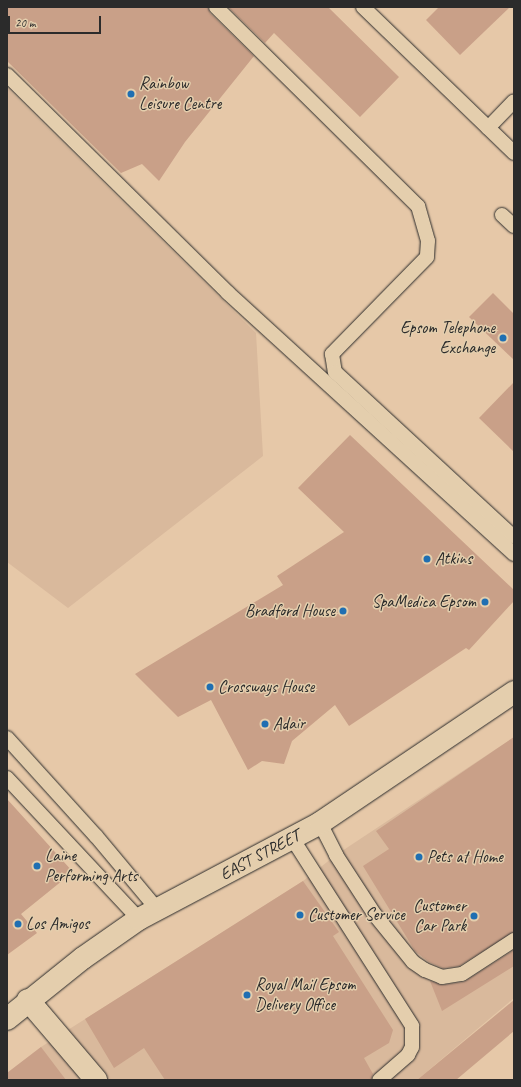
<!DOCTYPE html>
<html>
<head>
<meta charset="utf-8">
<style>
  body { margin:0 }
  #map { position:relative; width:521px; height:1087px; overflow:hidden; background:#e6c8a8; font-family:Caveat,sans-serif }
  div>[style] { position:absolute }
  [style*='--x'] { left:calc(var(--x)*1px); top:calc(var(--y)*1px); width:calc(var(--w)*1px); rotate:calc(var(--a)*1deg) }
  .built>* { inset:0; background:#d9b99c }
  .building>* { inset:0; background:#c9a088 }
  .roads { filter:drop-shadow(0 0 1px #2b2b2b) drop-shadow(0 0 1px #2b2b2b) }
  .service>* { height:14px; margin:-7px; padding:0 7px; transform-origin:7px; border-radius:7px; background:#e4cead }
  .minor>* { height:22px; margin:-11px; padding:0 11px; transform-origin:11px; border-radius:11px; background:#e4cead }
  .trunk>* { height:22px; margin:-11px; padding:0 11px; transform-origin:11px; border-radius:11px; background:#e4cead }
  .dots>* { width:11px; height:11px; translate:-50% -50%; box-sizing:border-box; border:2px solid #e4cead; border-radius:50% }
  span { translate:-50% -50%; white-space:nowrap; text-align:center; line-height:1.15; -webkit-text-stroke:3px #e4cead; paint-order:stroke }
  .poi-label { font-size:17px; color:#2b2b2b }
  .left { translate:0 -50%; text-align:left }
  .right { translate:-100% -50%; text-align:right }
  .street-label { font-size:17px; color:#2b2b2b }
  .frame { position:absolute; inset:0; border:8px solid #2b2b2b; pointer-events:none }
  .scale { position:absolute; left:8px; top:16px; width:93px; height:18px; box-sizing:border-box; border:2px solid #2b2b2b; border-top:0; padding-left:5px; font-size:12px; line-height:14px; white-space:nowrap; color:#2b2b2b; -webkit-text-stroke:3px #e4cead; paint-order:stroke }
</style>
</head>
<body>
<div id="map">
  <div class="built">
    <i style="clip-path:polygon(7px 88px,256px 333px,263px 456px,68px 608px,7px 562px)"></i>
    <i style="clip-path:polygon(514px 737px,514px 998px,417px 1080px,7px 1080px,7px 1073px,41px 1047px,303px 881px,336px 855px)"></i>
  </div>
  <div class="building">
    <i style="clip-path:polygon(7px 7px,208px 7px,210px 13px,254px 56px,185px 142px,159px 181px,142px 164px,121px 173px,7px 61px)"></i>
    <i style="clip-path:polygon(228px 7px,328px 7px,399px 77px,360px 117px,274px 33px,265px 43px)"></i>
    <i style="clip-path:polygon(439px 7px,510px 7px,460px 55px,426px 20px)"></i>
    <i style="clip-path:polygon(493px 293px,514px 314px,514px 360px,469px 317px)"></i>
    <i style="clip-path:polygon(514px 382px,514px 452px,479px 418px)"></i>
    <i style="clip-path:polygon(350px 435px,514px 590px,514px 601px,469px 650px,466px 648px,349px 726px,335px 705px,292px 741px,284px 764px,262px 761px,248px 770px,211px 700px,178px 717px,135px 674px,283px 585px,277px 576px,344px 532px,298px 488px)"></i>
    <i style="clip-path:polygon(514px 737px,514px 932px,459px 966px,443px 968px,429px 962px,415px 951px,363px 866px,389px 849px,376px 831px)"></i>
    <i style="clip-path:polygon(7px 799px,73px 872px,21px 914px,37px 933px,7px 955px)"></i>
    <i style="clip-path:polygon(303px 881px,339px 932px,333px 936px,393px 1030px,389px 1043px,364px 1058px,373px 1074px,371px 1080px,165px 1080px,144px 1048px,114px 1068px,85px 1019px)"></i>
    <i style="clip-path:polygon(514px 950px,514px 966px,442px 1011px,430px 981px,443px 985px,464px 982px)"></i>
    <i style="clip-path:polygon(514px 1000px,514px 1031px,456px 1080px,417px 1080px)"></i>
    <i style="clip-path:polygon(41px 1047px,66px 1080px,7px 1080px,7px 1073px)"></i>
  </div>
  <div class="roads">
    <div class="service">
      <i style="--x:216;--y:7;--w:284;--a:44.6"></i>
      <i style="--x:418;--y:206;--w:36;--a:74"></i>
      <i style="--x:428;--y:241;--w:16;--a:94"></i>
      <i style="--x:427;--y:257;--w:136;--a:134.4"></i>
      <i style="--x:332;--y:354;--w:18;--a:81"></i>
      <i style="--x:335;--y:372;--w:243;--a:42.7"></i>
      <i style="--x:363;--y:7;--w:210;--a:44"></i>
      <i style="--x:7;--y:75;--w:310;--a:44.6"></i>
      <i style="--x:228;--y:293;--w:387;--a:42.4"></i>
      <i style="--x:488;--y:128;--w:37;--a:-46"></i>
      <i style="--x:502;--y:215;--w:16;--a:43"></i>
      <i style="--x:7;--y:738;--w:132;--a:47.8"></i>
      <i style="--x:96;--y:836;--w:95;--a:50.1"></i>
      <i style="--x:7;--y:778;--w:193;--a:46.9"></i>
      <i style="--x:320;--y:823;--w:36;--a:63"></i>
      <i style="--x:336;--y:855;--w:72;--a:57"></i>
      <i style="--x:375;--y:915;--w:60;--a:51"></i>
      <i style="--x:413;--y:962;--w:14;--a:34"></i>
      <i style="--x:425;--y:970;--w:18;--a:22"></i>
      <i style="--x:442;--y:977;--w:20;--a:-9"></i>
      <i style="--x:462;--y:974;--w:62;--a:-33.2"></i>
      <i style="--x:292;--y:838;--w:223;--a:57.4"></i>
      <i style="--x:412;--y:1026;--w:21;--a:90"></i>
      <i style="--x:412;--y:1047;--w:9;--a:117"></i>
      <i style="--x:408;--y:1055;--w:38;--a:139"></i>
    </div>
    <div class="minor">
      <i style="--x:28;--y:1000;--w:105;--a:49.6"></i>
    </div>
    <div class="trunk">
      <i style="--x:7;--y:1019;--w:97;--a:-38.8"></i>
      <i style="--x:83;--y:958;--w:68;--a:-34.9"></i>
      <i style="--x:139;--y:919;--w:205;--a:-27.9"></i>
      <i style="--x:320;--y:823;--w:234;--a:-34"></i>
    </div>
  </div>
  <div class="dots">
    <i style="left:131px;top:94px;background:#1f6fb2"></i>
    <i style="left:503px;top:338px;background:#1f6fb2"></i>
    <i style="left:427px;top:559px;background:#1f6fb2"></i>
    <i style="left:485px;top:602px;background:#1f6fb2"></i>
    <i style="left:343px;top:611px;background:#1f6fb2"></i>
    <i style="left:210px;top:687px;background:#1f6fb2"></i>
    <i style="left:265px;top:724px;background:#1f6fb2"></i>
    <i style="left:419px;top:857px;background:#1f6fb2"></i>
    <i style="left:37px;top:866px;background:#1f6fb2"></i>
    <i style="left:300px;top:915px;background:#1f6fb2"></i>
    <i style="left:474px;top:916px;background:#1f6fb2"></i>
    <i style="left:18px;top:924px;background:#1f6fb2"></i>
    <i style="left:247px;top:995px;background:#1f6fb2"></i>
  </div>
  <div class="poi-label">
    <span class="left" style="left:139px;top:94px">Rainbow<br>Leisure Centre</span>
    <span class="right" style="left:495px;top:338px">Epsom Telephone<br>Exchange</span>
    <span class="left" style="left:435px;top:559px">Atkins</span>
    <span class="right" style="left:476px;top:602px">SpaMedica Epsom</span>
    <span class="right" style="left:335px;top:611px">Bradford House</span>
    <span class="left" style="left:218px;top:687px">Crossways House</span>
    <span class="left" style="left:273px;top:724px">Adair</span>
    <span class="left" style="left:45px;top:866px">Laine<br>Performing Arts</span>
    <span class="left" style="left:427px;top:857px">Pets at Home</span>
    <span class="right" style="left:466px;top:916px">Customer<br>Car Park</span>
    <span class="left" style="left:308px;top:915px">Customer Service</span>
    <span class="left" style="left:26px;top:924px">Los Amigos</span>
    <span class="left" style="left:255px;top:995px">Royal Mail Epsom<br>Delivery Office</span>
  </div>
  <div class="street-label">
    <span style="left:260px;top:855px;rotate:-28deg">EAST STREET</span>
  </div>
  <div class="frame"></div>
  <div class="scale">20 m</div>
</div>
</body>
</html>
